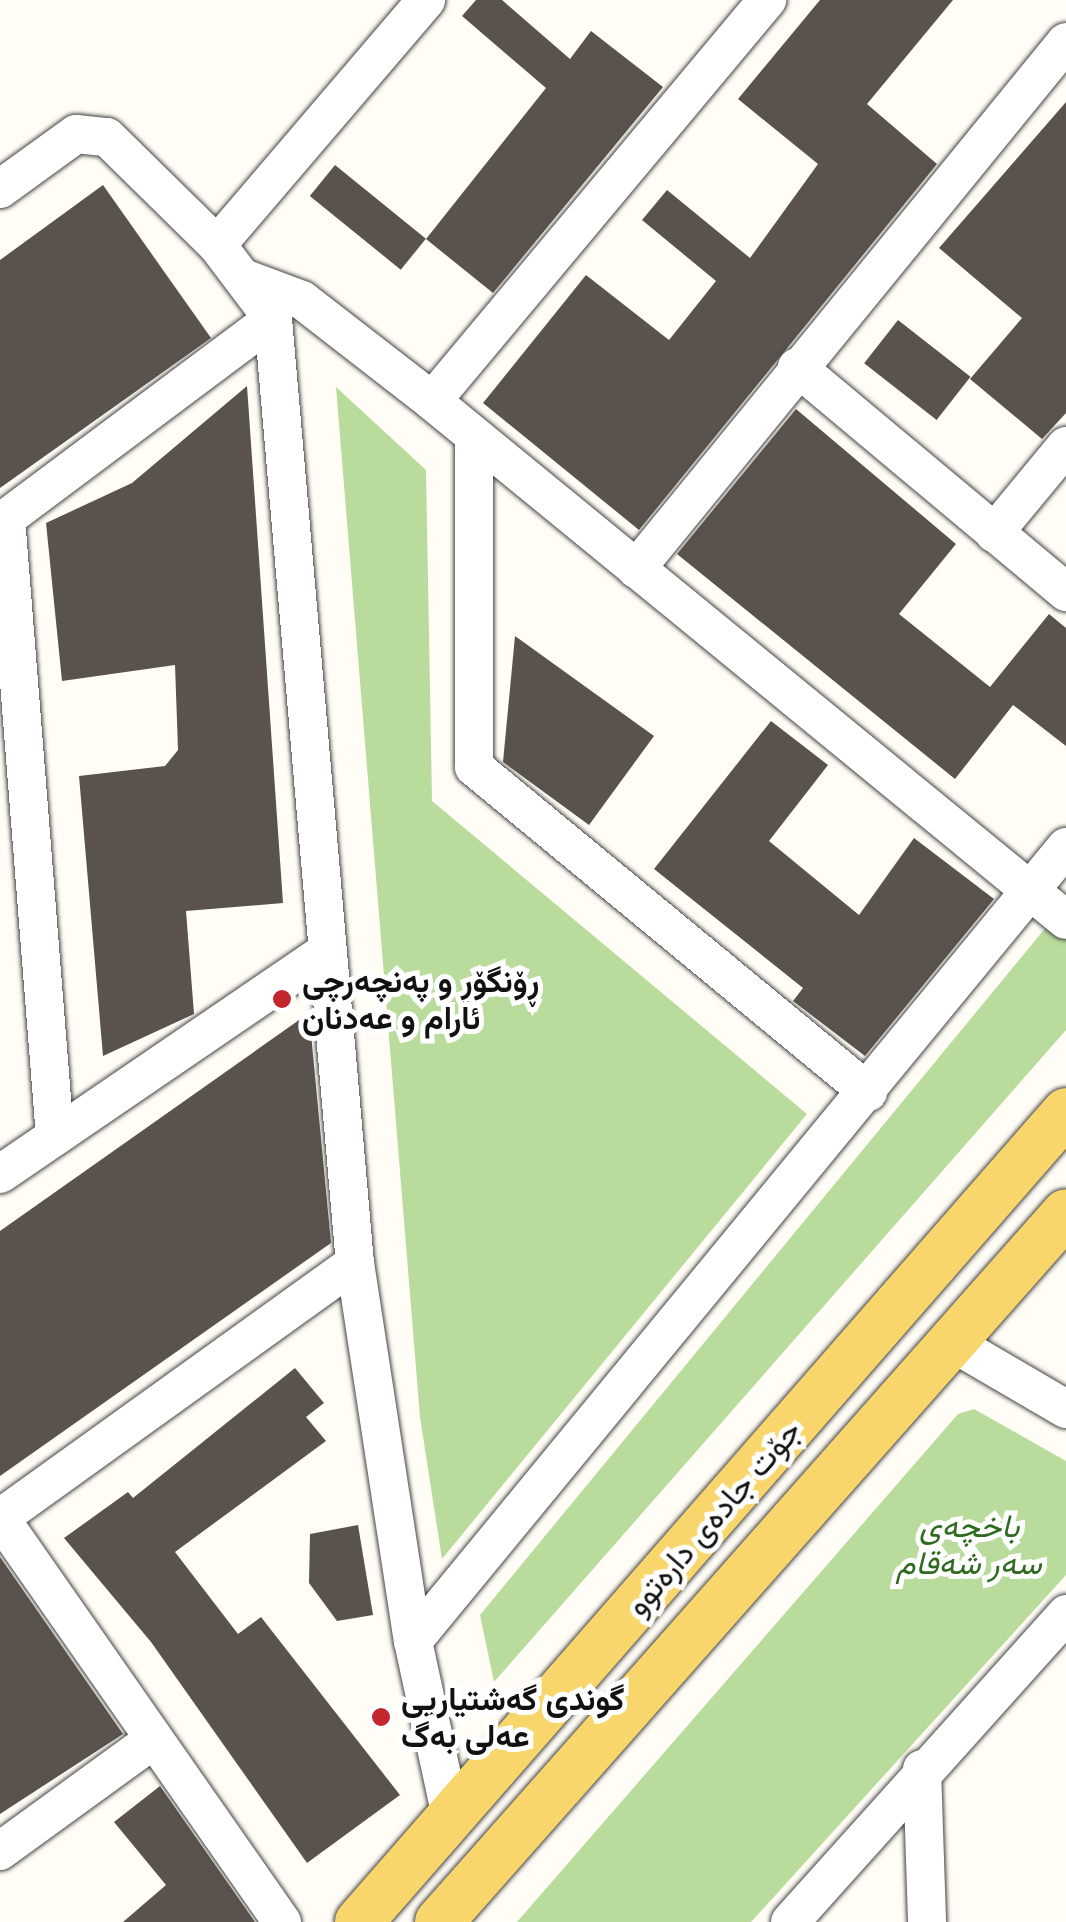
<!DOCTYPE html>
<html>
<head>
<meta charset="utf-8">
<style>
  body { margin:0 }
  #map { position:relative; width:1066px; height:1922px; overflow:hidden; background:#fffdf5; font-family:"Noto Serif",Vazirmatn,serif }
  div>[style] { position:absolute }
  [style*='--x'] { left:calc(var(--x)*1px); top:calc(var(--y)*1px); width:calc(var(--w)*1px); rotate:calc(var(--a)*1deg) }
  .forest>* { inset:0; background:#b9dc9c }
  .building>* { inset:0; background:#5a524d; transform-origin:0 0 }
  .roads { filter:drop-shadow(0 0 2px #444) drop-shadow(0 0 2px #444) }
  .minor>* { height:38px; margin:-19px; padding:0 19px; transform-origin:19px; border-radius:19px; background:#fff }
  .major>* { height:48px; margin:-24px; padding:0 24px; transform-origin:24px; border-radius:24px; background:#f9d66b }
  .dots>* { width:28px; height:28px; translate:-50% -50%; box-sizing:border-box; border:5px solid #fff; border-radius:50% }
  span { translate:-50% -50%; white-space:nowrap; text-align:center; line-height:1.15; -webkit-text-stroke:10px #fff; paint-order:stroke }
  .poi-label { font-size:32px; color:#111; font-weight:700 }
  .left { translate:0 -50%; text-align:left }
  .street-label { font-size:32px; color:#111 }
  .park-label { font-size:32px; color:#2f6b1f; font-style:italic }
</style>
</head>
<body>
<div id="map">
  <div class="forest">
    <i style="clip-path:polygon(336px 387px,426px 470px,432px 801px,807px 1114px,442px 1559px,420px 1417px)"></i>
    <i style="clip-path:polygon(1047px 926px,1066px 936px,1066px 1030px,494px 1682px,480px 1615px)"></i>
    <i style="clip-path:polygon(974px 1409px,1066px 1461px,1066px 1575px,751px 1922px,517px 1922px,958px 1414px)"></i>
  </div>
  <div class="building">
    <i style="clip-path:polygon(476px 0,502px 0,570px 59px,591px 31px,663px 87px,493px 293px,426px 239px,546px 88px,462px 16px)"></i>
    <i style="clip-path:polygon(820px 0,953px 0,867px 104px,937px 164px,639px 530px,483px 403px,586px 275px,669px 340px,716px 281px,642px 220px,667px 190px,750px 258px,818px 164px,738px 99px)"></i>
    <i style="clip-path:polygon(1066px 102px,1066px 413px,1042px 439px,970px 379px,1022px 318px,939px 248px)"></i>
    <i style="left:335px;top:165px;width:117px;height:40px;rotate:39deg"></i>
    <i style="clip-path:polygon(103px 185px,211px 338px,0 488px,0 260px)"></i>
    <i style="left:898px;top:320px;width:92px;height:55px;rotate:38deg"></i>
    <i style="clip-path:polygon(247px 386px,283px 903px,186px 911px,194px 1014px,103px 1056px,79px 776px,165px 766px,178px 750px,175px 665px,62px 681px,46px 523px,132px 483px)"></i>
    <i style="clip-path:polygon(796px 409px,956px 544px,899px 614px,990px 687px,1049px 614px,1066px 628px,1066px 746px,1013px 705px,955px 779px,677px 554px)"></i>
    <i style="clip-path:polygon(515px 636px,654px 736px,589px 825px,503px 762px)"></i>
    <i style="clip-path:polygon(771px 721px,828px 765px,769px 841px,859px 915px,914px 838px,994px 899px,865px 1056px,793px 1001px,803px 988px,654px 869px)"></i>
    <i style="clip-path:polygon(309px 1013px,331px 1243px,0 1476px,0 1231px)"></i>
    <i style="clip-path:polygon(295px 1368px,324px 1403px,306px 1417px,326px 1441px,175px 1552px,238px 1634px,261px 1617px,400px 1795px,307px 1863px,151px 1642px,64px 1538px,128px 1492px,133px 1498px)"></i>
    <i style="clip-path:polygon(358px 1525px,373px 1615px,337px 1621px,309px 1583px,310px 1534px)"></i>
    <i style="clip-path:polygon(0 1557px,123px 1734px,0 1814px)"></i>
    <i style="clip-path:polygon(160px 1786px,255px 1922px,123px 1922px,166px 1885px,114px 1822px)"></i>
  </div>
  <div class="roads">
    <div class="minor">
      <i style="--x:0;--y:189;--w:94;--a:-35.9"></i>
      <i style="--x:76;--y:134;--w:31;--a:6"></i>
      <i style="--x:107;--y:137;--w:154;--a:44.5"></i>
      <i style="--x:217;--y:245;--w:93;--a:52.9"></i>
      <i style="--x:273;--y:319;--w:948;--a:85.04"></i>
      <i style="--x:355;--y:1263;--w:382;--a:81.3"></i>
      <i style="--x:413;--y:1641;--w:180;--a:77.8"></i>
      <i style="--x:217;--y:245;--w:322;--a:-49.5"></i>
      <i style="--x:246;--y:279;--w:60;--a:20.6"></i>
      <i style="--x:302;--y:300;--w:165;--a:37.8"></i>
      <i style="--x:432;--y:401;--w:819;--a:39.3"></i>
      <i style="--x:797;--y:367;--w:351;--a:39.9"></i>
      <i style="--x:432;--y:401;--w:523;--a:-50.12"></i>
      <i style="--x:474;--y:438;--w:329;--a:90"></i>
      <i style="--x:474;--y:767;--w:511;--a:39.52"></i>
      <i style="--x:6;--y:518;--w:620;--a:85.47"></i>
      <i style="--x:0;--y:523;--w:341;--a:-36.8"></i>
      <i style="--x:994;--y:533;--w:113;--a:-50.4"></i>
      <i style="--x:636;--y:569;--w:680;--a:-50.79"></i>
      <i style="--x:0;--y:1174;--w:396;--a:-34.3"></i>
      <i style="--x:953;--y:1343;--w:131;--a:30.3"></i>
      <i style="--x:413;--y:1641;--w:1028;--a:-50.57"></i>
      <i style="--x:922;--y:1769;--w:153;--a:88.1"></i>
      <i style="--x:0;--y:1851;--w:190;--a:-36"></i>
      <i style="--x:282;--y:1922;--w:493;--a:-124.9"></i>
      <i style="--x:0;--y:1518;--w:437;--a:-35.7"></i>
      <i style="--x:790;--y:1922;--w:414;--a:-48.1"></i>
    </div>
    <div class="major">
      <i style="--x:359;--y:1922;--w:1075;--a:-48.88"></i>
      <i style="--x:439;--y:1922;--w:946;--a:-48.51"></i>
    </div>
  </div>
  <div class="dots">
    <i style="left:282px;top:999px;background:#c4262e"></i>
    <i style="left:381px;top:1717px;background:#c4262e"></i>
  </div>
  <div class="poi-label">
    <span class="left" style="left:302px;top:999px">ڕۆنگۆڕ و پەنچەرچی<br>ئارام و عەدنان</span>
    <span class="left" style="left:401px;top:1717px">گوندی گەشتیاریی<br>عەلی بەگ</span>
  </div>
  <div class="street-label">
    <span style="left:713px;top:1517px;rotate:-49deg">جۆت جادەی دارەتوو</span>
  </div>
  <div class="park-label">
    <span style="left:969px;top:1544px">باخچەی<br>سەر شەقام</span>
  </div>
</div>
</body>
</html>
